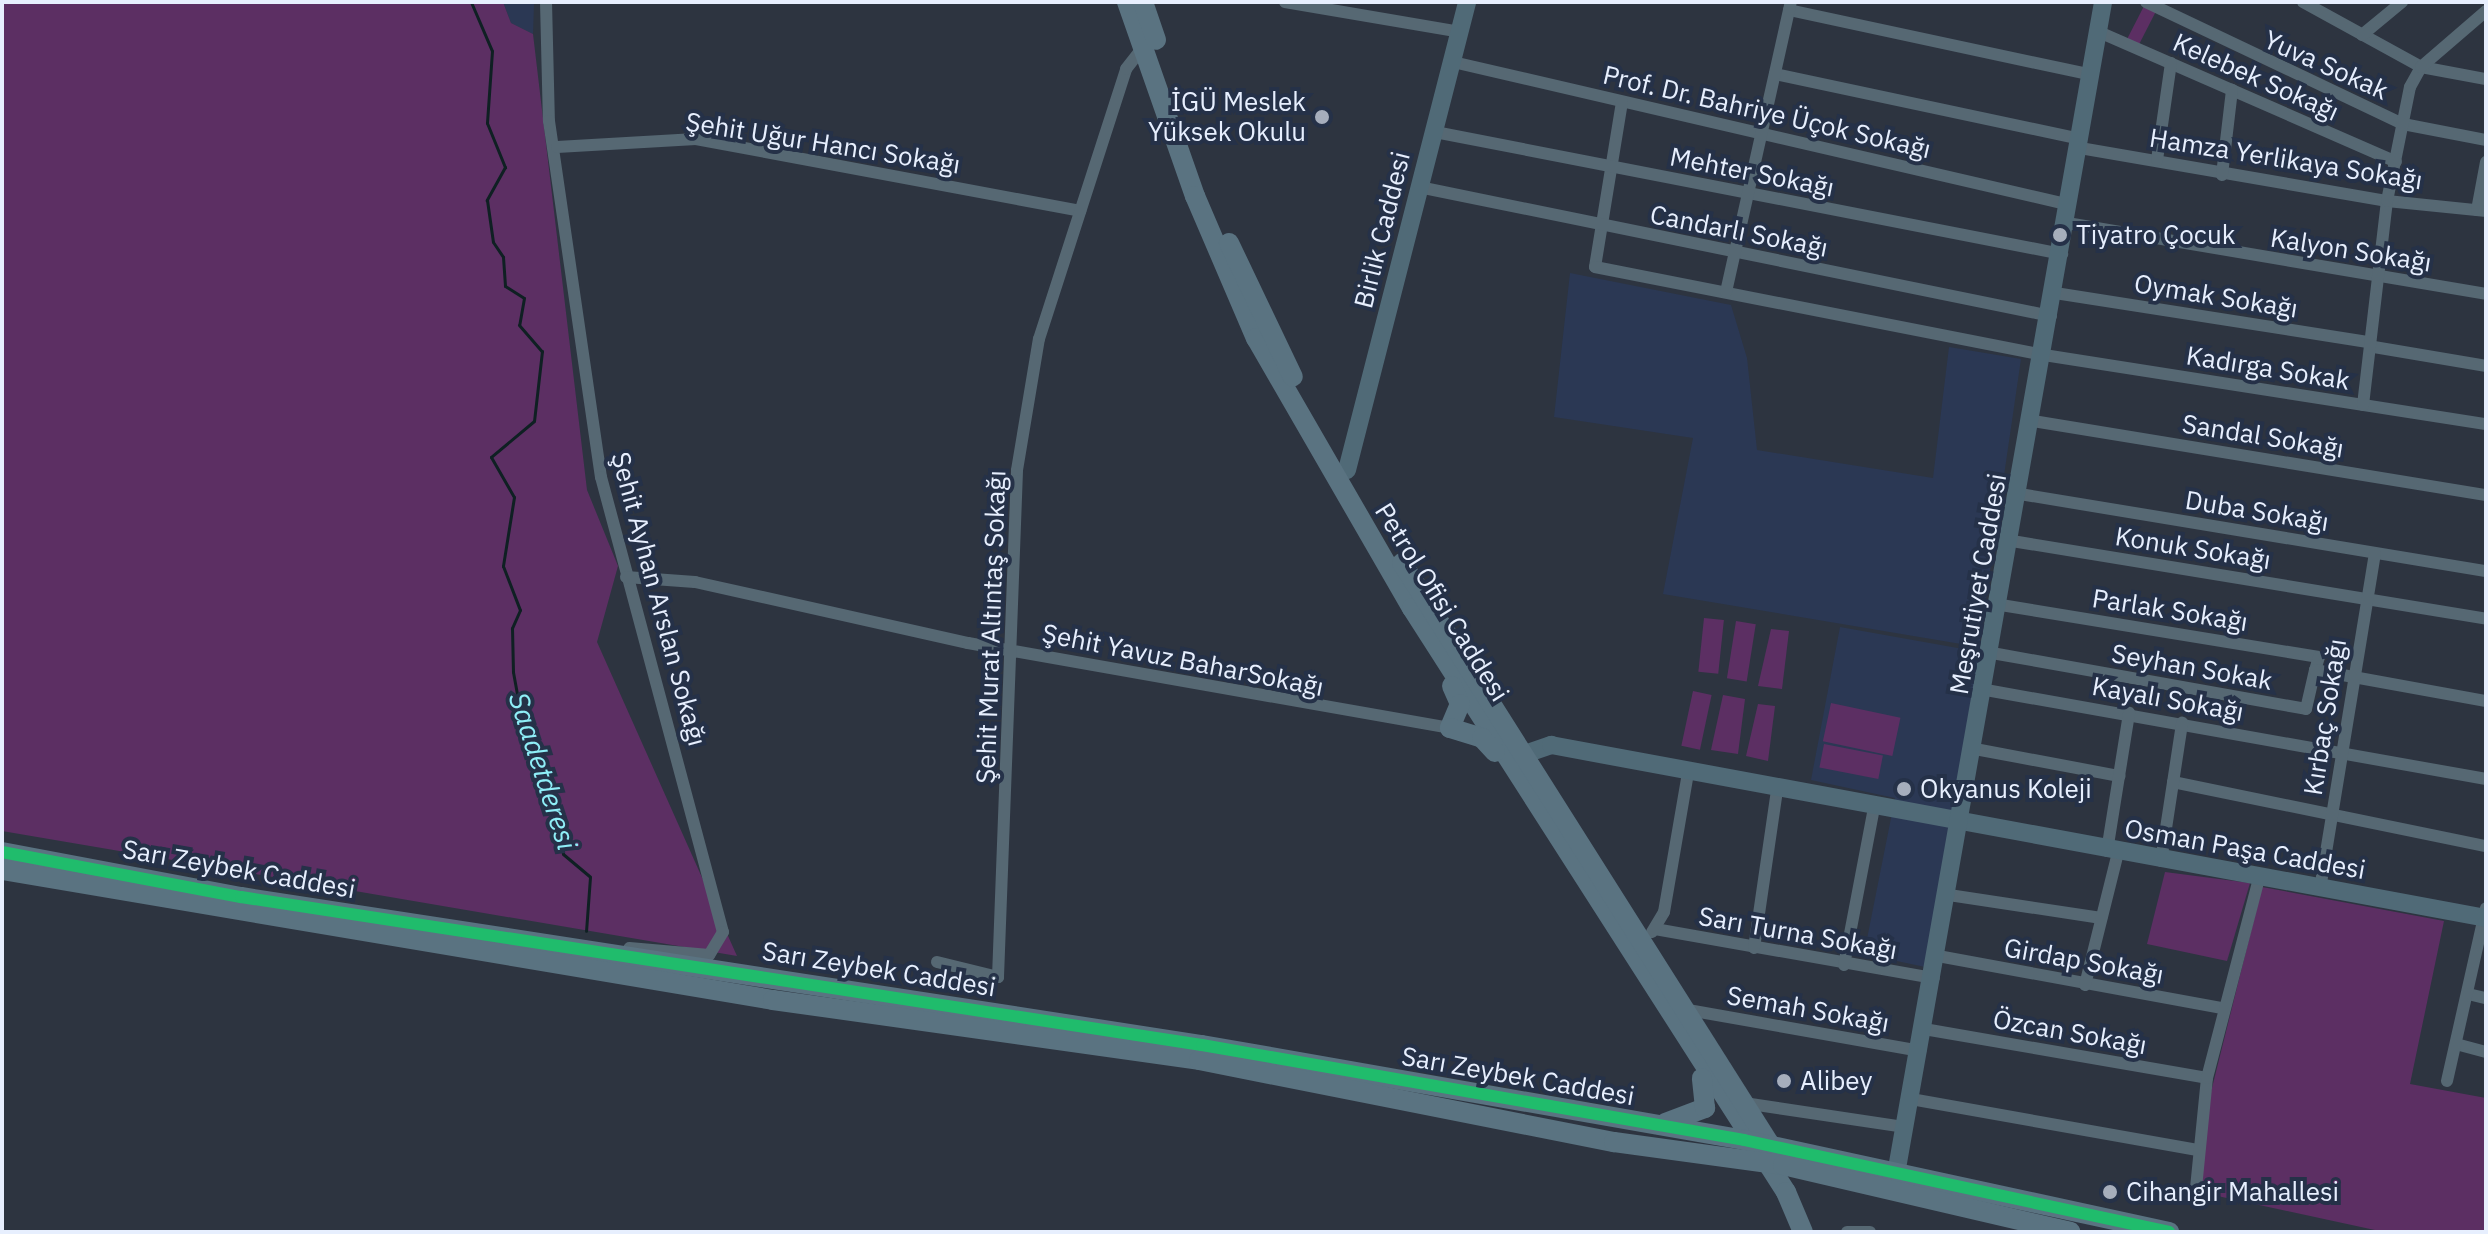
<!DOCTYPE html>
<html>
<head>
<meta charset="utf-8">
<style>
  body { margin:0 }
  #map { position:relative; width:2488px; height:1234px; overflow:hidden; background:#2d3440; font-family:"IBM Plex Sans",sans-serif }
  div>[style] { position:absolute }
  [style*='--x'] { left:calc(var(--x)*1px); top:calc(var(--y)*1px); width:calc(var(--w)*1px); rotate:calc(var(--a)*1deg) }
  .built>* { inset:0; background:#2b3854 }
  .green>* { inset:0; background:#5c2f63; transform-origin:0 0 }
  .stream>* { height:3px; margin:-1.5px; padding:0 1.5px; transform-origin:1.5px; border-radius:1.5px; background:#0f2023 }
  .street>* { height:12px; margin:-6px; padding:0 6px; transform-origin:6px; border-radius:6px; background:#566873 }
  .secondary>* { height:18px; margin:-9px; padding:0 9px; transform-origin:9px; border-radius:9px; background:#506a77 }
  .primary>* { height:20px; margin:-10px; padding:0 10px; transform-origin:10px; border-radius:10px; background:#5a7381 }
  .bus-1>* { height:12px; margin:-6px; padding:0 6px; transform-origin:6px; border-radius:6px; background:#20bc6c }
  .dots>* { width:22px; height:22px; translate:-50% -50%; box-sizing:border-box; border:4px solid #253148; border-radius:50% }
  span { translate:-50% -50%; white-space:nowrap; text-align:center; line-height:1.15; -webkit-text-stroke:8px #253148; paint-order:stroke }
  .street-label { font-size:26px; color:#e7effe }
  .poi-label { font-size:26px; color:#e7effe }
  .right { translate:-100% -50%; text-align:right }
  .left { translate:0 -50%; text-align:left }
  .water-label { font-size:28px; color:#8feef7; font-style:italic }
  .frame { position:absolute; inset:0; border:4px solid #e7effe; pointer-events:none }
</style>
</head>
<body>
<div id="map">
  <div class="built">
    <i style="clip-path:polygon(503px 2px,534px 2px,533px 34px,511px 23px)"></i>
    <i style="clip-path:polygon(1570px 273px,1731px 305px,1747px 358px,1757px 450px,1933px 478px,1949px 347px,2021px 359px,1979px 647px,1663px 594px,1693px 438px,1554px 417px)"></i>
    <i style="clip-path:polygon(1840px 627px,1980px 652px,1925px 967px,1864px 954px,1895px 798px,1811px 780px)"></i>
  </div>
  <div class="green">
    <i style="clip-path:polygon(2px 2px,503px 2px,511px 23px,533px 34px,587px 490px,618px 566px,597px 642px,737px 956px,2px 831px)"></i>
    <i style="left:2144px;top:6px;width:13px;height:38px;rotate:27deg"></i>
    <i style="left:1704px;top:618px;width:20px;height:54px;rotate:6deg"></i>
    <i style="left:1736px;top:621px;width:20px;height:58px;rotate:9deg"></i>
    <i style="clip-path:polygon(1771px 629px,1789px 631px,1782px 689px,1758px 686px)"></i>
    <i style="left:1693px;top:691px;width:19px;height:56px;rotate:12deg"></i>
    <i style="clip-path:polygon(1723px 695px,1745px 699px,1738px 754px,1711px 750px)"></i>
    <i style="left:1831px;top:703px;width:71px;height:39px;rotate:12deg"></i>
    <i style="clip-path:polygon(1758px 704px,1775px 706px,1768px 761px,1746px 756px)"></i>
    <i style="left:1824px;top:744px;width:60px;height:24px;rotate:11deg"></i>
    <i style="clip-path:polygon(2165px 872px,2250px 883px,2227px 961px,2147px 944px)"></i>
    <i style="clip-path:polygon(2262px 887px,2444px 921px,2410px 1084px,2486px 1098px,2486px 1232px,2384px 1232px,2199px 1192px,2209px 1100px)"></i>
  </div>
  <div class="stream">
    <i style="--x:471;--y:2;--w:53;--a:66.8"></i>
    <i style="--x:492;--y:51;--w:72;--a:94"></i>
    <i style="--x:487;--y:123;--w:48;--a:67.8"></i>
    <i style="--x:505;--y:167;--w:38;--a:119"></i>
    <i style="--x:487;--y:200;--w:42;--a:81.9"></i>
    <i style="--x:493;--y:242;--w:18;--a:56"></i>
    <i style="--x:503;--y:257;--w:29;--a:86"></i>
    <i style="--x:505;--y:286;--w:22;--a:32"></i>
    <i style="--x:524;--y:298;--w:27;--a:100"></i>
    <i style="--x:519;--y:325;--w:35;--a:49"></i>
    <i style="--x:542;--y:351;--w:70;--a:96.5"></i>
    <i style="--x:534;--y:421;--w:56;--a:140.1"></i>
    <i style="--x:491;--y:457;--w:46;--a:60.1"></i>
    <i style="--x:514;--y:497;--w:70;--a:99.1"></i>
    <i style="--x:503;--y:566;--w:47;--a:68.9"></i>
    <i style="--x:520;--y:610;--w:20;--a:114"></i>
    <i style="--x:512;--y:628;--w:44;--a:88.7"></i>
    <i style="--x:513;--y:672;--w:56;--a:79.7"></i>
    <i style="--x:523;--y:727;--w:89;--a:67.5"></i>
    <i style="--x:557;--y:809;--w:45;--a:82.4"></i>
    <i style="--x:563;--y:854;--w:35;--a:40"></i>
    <i style="--x:590;--y:877;--w:54;--a:94.2"></i>
  </div>
  <div class="street">
    <i style="--x:546;--y:2;--w:119;--a:88.6"></i>
    <i style="--x:549;--y:121;--w:360;--a:81.7"></i>
    <i style="--x:601;--y:477;--w:471;--a:75"></i>
    <i style="--x:723;--y:932;--w:27;--a:121"></i>
    <i style="--x:709;--y:955;--w:80;--a:-175"></i>
    <i style="--x:1285;--y:2;--w:179;--a:9.7"></i>
    <i style="--x:2146;--y:2;--w:284;--a:25.4"></i>
    <i style="--x:2403;--y:124;--w:85;--a:10.9"></i>
    <i style="--x:2303;--y:2;--w:135;--a:28.8"></i>
    <i style="--x:2421;--y:67;--w:66;--a:10.5"></i>
    <i style="--x:1789;--y:10;--w:310;--a:12.1"></i>
    <i style="--x:2099;--y:32;--w:324;--a:23.6"></i>
    <i style="--x:2362;--y:35;--w:52;--a:-39.5"></i>
    <i style="--x:1453;--y:62;--w:633;--a:13.05"></i>
    <i style="--x:1775;--y:74;--w:313;--a:12"></i>
    <i style="--x:1622;--y:102;--w:167;--a:99.3"></i>
    <i style="--x:1595;--y:267;--w:458;--a:11.1"></i>
    <i style="--x:2044;--y:355;--w:447;--a:8.9"></i>
    <i style="--x:1435;--y:132;--w:639;--a:11.01"></i>
    <i style="--x:557;--y:147;--w:139;--a:-3.3"></i>
    <i style="--x:696;--y:139;--w:391;--a:10.6"></i>
    <i style="--x:2080;--y:148;--w:312;--a:9.8"></i>
    <i style="--x:2387;--y:201;--w:100;--a:5.8"></i>
    <i style="--x:2157;--y:160;--w:98;--a:-81.8"></i>
    <i style="--x:2222;--y:175;--w:86;--a:-83.3"></i>
    <i style="--x:1419;--y:187;--w:645;--a:11.54"></i>
    <i style="--x:2477;--y:210;--w:49;--a:-79.4"></i>
    <i style="--x:2067;--y:223;--w:425;--a:9.6"></i>
    <i style="--x:1726;--y:292;--w:297;--a:-77.4"></i>
    <i style="--x:2055;--y:293;--w:318;--a:8.9"></i>
    <i style="--x:2374;--y:347;--w:114;--a:9.6"></i>
    <i style="--x:2363;--y:405;--w:205;--a:-83.3"></i>
    <i style="--x:2387;--y:201;--w:116;--a:-78.6"></i>
    <i style="--x:2410;--y:87;--w:23;--a:-61"></i>
    <i style="--x:2421;--y:67;--w:86;--a:-40.7"></i>
    <i style="--x:2033;--y:421;--w:459;--a:9.3"></i>
    <i style="--x:2020;--y:494;--w:472;--a:9.4"></i>
    <i style="--x:2012;--y:541;--w:480;--a:9.3"></i>
    <i style="--x:626;--y:577;--w:69;--a:4.1"></i>
    <i style="--x:695;--y:582;--w:280;--a:12.6"></i>
    <i style="--x:968;--y:643;--w:489;--a:10"></i>
    <i style="--x:2001;--y:605;--w:322;--a:9.3"></i>
    <i style="--x:2319;--y:657;--w:14;--a:107"></i>
    <i style="--x:1992;--y:653;--w:319;--a:10.1"></i>
    <i style="--x:2306;--y:709;--w:40;--a:-77"></i>
    <i style="--x:2315;--y:670;--w:174;--a:10.3"></i>
    <i style="--x:1986;--y:690;--w:508;--a:10.09"></i>
    <i style="--x:1975;--y:749;--w:147;--a:10.6"></i>
    <i style="--x:2173;--y:782;--w:319;--a:11.6"></i>
    <i style="--x:2107;--y:851;--w:140;--a:-80.9"></i>
    <i style="--x:2161;--y:861;--w:140;--a:-81.3"></i>
    <i style="--x:2320;--y:889;--w:340;--a:-80.7"></i>
    <i style="--x:1949;--y:895;--w:154;--a:8.6"></i>
    <i style="--x:1655;--y:929;--w:283;--a:10"></i>
    <i style="--x:1652;--y:932;--w:23;--a:-59"></i>
    <i style="--x:1664;--y:912;--w:141;--a:-80.2"></i>
    <i style="--x:1754;--y:948;--w:160;--a:-81.7"></i>
    <i style="--x:1938;--y:956;--w:289;--a:10.4"></i>
    <i style="--x:937;--y:962;--w:63;--a:13.8"></i>
    <i style="--x:998;--y:977;--w:507;--a:-87.85"></i>
    <i style="--x:1017;--y:470;--w:133;--a:-80.5"></i>
    <i style="--x:1039;--y:339;--w:284;--a:-72.1"></i>
    <i style="--x:1126;--y:69;--w:28;--a:-52"></i>
    <i style="--x:1844;--y:965;--w:160;--a:-79.2"></i>
    <i style="--x:2085;--y:985;--w:136;--a:-76"></i>
    <i style="--x:2468;--y:994;--w:18;--a:13"></i>
    <i style="--x:1688;--y:1010;--w:236;--a:10"></i>
    <i style="--x:1924;--y:1029;--w:287;--a:9.8"></i>
    <i style="--x:2456;--y:1044;--w:31;--a:15"></i>
    <i style="--x:2447;--y:1081;--w:177;--a:-77.3"></i>
    <i style="--x:1911;--y:1099;--w:291;--a:10.1"></i>
    <i style="--x:1744;--y:1103;--w:163;--a:8.5"></i>
    <i style="--x:2195;--y:1198;--w:121;--a:-84.3"></i>
    <i style="--x:2207;--y:1078;--w:207;--a:-75.4"></i>
    <i style="--x:1847;--y:1232;--w:23;--a:0"></i>
  </div>
  <div class="secondary">
    <i style="--x:1347;--y:470;--w:483;--a:-75.6"></i>
    <i style="--x:1525;--y:754;--w:28;--a:-19"></i>
    <i style="--x:1551;--y:745;--w:951;--a:10.48"></i>
    <i style="--x:1896;--y:1174;--w:1190;--a:-79.98"></i>
  </div>
  <div class="primary">
    <i style="--x:1127;--y:2;--w:206;--a:70.7"></i>
    <i style="--x:1195;--y:196;--w:155;--a:66.8"></i>
    <i style="--x:1256;--y:338;--w:312;--a:60"></i>
    <i style="--x:1412;--y:608;--w:693;--a:57.36"></i>
    <i style="--x:1786;--y:1192;--w:43;--a:67"></i>
    <i style="--x:1143;--y:2;--w:40;--a:71.1"></i>
    <i style="--x:1229;--y:243;--w:148;--a:64.5"></i>
    <i style="--x:1402;--y:563;--w:696;--a:57.68"></i>
    <i style="--x:1452;--y:686;--w:20;--a:66"></i>
    <i style="--x:1460;--y:704;--w:26;--a:113"></i>
    <i style="--x:1450;--y:728;--w:34;--a:17"></i>
    <i style="--x:1482;--y:738;--w:19;--a:47"></i>
    <i style="--x:2;--y:852;--w:243;--a:10.7"></i>
    <i style="--x:241;--y:897;--w:972;--a:8.76"></i>
    <i style="--x:1202;--y:1045;--w:550;--a:9.94"></i>
    <i style="--x:1744;--y:1140;--w:435;--a:12.2"></i>
    <i style="--x:2;--y:870;--w:782;--a:9.57"></i>
    <i style="--x:773;--y:1000;--w:430;--a:8"></i>
    <i style="--x:1199;--y:1060;--w:423;--a:11.2"></i>
    <i style="--x:1614;--y:1142;--w:171;--a:7.8"></i>
    <i style="--x:1783;--y:1165;--w:295;--a:13.1"></i>
    <i style="--x:1665;--y:1123;--w:43;--a:-20.6"></i>
    <i style="--x:1705;--y:1108;--w:30;--a:-96"></i>
  </div>
  <div class="bus-1">
    <i style="--x:2;--y:852;--w:243;--a:10.7"></i>
    <i style="--x:241;--y:897;--w:972;--a:8.76"></i>
    <i style="--x:1202;--y:1045;--w:550;--a:9.94"></i>
    <i style="--x:1744;--y:1140;--w:435;--a:12.2"></i>
  </div>
  <div class="dots">
    <i style="left:1322px;top:117px;background:#a6aebc"></i>
    <i style="left:2060px;top:235px;background:#a6aebc"></i>
    <i style="left:1904px;top:789px;background:#a6aebc"></i>
    <i style="left:1784px;top:1081px;background:#a6aebc"></i>
    <i style="left:2110px;top:1192px;background:#a6aebc"></i>
  </div>
  <div class="street-label">
    <span style="left:2326px;top:65px;rotate:24deg">Yuva Sokak</span>
    <span style="left:2256px;top:77px;rotate:24deg">Kelebek Sokağı</span>
    <span style="left:1767px;top:112px;rotate:13deg">Prof. Dr. Bahriye Üçok Sokağı</span>
    <span style="left:823px;top:143px;rotate:9deg">Şehit Uğur Hancı Sokağı</span>
    <span style="left:2286px;top:159px;rotate:9deg">Hamza Yerlikaya Sokağı</span>
    <span style="left:1752px;top:172px;rotate:11deg">Mehter Sokağı</span>
    <span style="left:1382px;top:230px;rotate:-76deg">Birlik Caddesi</span>
    <span style="left:1739px;top:231px;rotate:11deg">Candarlı Sokağı</span>
    <span style="left:2351px;top:250px;rotate:9deg">Kalyon Sokağı</span>
    <span style="left:2216px;top:296px;rotate:9deg">Oymak Sokağı</span>
    <span style="left:2268px;top:368px;rotate:9deg">Kadırga Sokak</span>
    <span style="left:2263px;top:436px;rotate:9deg">Sandal Sokağı</span>
    <span style="left:2257px;top:511px;rotate:9deg">Duba Sokağı</span>
    <span style="left:2193px;top:548px;rotate:9deg">Konuk Sokağı</span>
    <span style="left:1978px;top:584px;rotate:-80deg">Meşrutiyet Caddesi</span>
    <span style="left:659px;top:599px;rotate:75deg">Şehit Ayhan Arslan Sokağı</span>
    <span style="left:1442px;top:602px;rotate:58deg">Petrol Ofisi Caddesi</span>
    <span style="left:2170px;top:610px;rotate:9deg">Parlak Sokağı</span>
    <span style="left:991px;top:627px;rotate:-88deg">Şehit Murat Altıntaş Sokağı</span>
    <span style="left:1183px;top:660px;rotate:11deg">Şehit Yavuz BaharSokağı</span>
    <span style="left:2192px;top:667px;rotate:10deg">Seyhan Sokak</span>
    <span style="left:2168px;top:699px;rotate:10deg">Kayalı Sokağı</span>
    <span style="left:2325px;top:717px;rotate:-81deg">Kırbaç Sokağı</span>
    <span style="left:2245px;top:849px;rotate:10deg">Osman Paşa Caddesi</span>
    <span style="left:239px;top:869px;rotate:10deg">Sarı Zeybek Caddesi</span>
    <span style="left:1798px;top:933px;rotate:10deg">Sarı Turna Sokağı</span>
    <span style="left:2084px;top:961px;rotate:10deg">Girdap Sokağı</span>
    <span style="left:879px;top:969px;rotate:9deg">Sarı Zeybek Caddesi</span>
    <span style="left:1808px;top:1009px;rotate:10deg">Semah Sokağı</span>
    <span style="left:2070px;top:1032px;rotate:10deg">Özcan Sokağı</span>
    <span style="left:1518px;top:1076px;rotate:10deg">Sarı Zeybek Caddesi</span>
  </div>
  <div class="poi-label">
    <span class="right" style="left:1306px;top:117px">İGÜ Meslek<br>Yüksek Okulu</span>
    <span class="left" style="left:2076px;top:235px">Tiyatro Çocuk</span>
    <span class="left" style="left:1920px;top:789px">Okyanus Koleji</span>
    <span class="left" style="left:1800px;top:1081px">Alibey</span>
    <span class="left" style="left:2126px;top:1192px">Cihangir Mahallesi</span>
  </div>
  <div class="water-label">
    <span style="left:543px;top:771px;rotate:72deg">Saadetderesi</span>
  </div>
  <div class="frame"></div>
</div>
</body>
</html>
